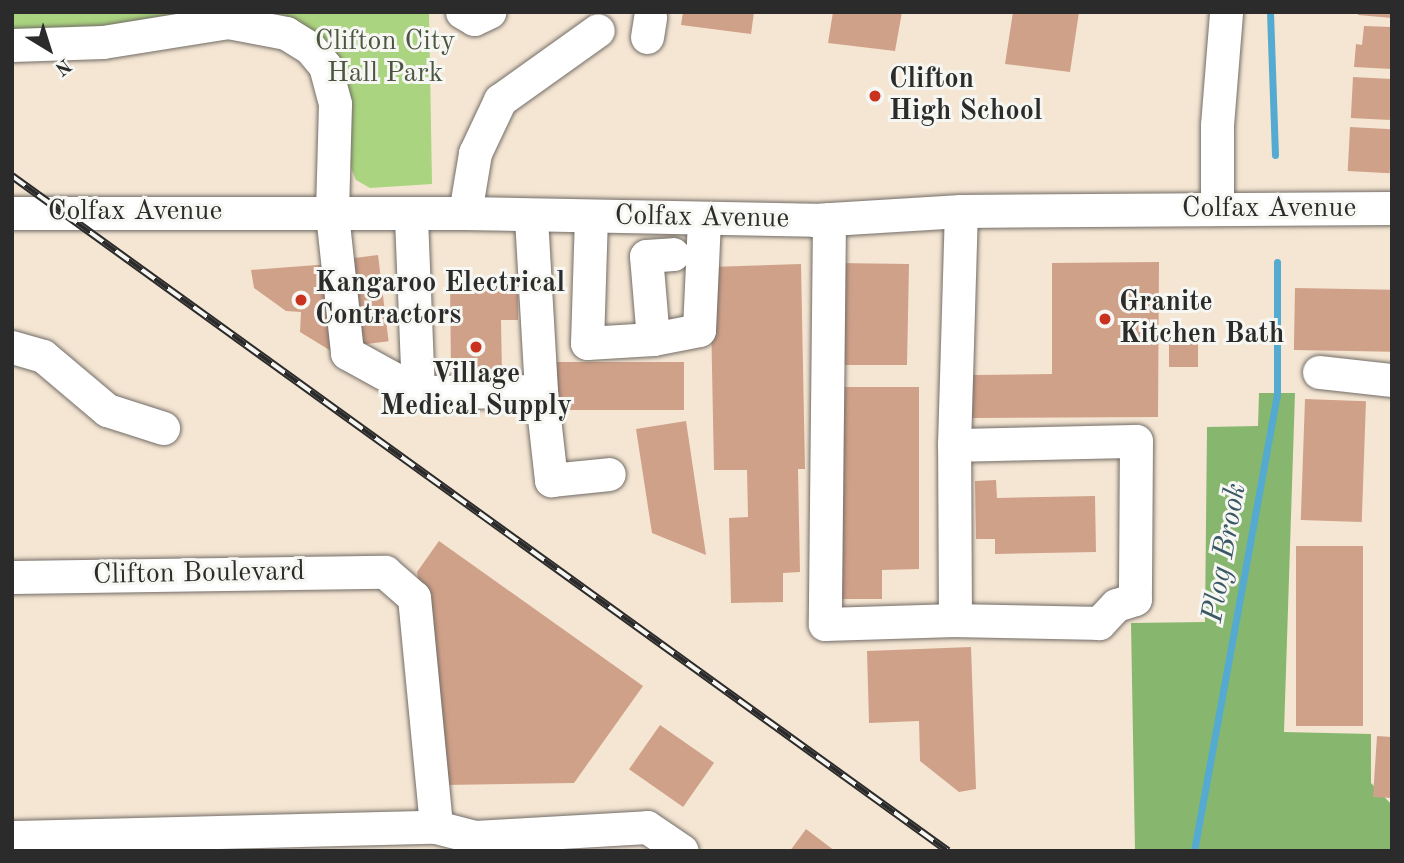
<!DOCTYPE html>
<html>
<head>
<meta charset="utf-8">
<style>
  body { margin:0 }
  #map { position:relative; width:1404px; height:863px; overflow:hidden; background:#f5e6d3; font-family:"Old Standard TT",serif }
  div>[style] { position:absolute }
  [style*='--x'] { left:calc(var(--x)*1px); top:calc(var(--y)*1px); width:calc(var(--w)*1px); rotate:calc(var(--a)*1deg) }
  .green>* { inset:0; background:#aad47f }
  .forest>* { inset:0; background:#87b66e }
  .stream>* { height:7px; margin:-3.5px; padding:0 3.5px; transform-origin:3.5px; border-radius:3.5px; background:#55aad1 }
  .building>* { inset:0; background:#d0a189; transform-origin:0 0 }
  .roads { filter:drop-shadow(0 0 2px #726c66) drop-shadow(0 0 2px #726c66) }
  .minor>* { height:33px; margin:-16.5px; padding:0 16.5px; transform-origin:16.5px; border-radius:16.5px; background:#fff }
  .rail>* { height:8px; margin-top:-4px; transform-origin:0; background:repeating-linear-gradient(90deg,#f6f6f2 0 16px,#2b2b2b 0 32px); box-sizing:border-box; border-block:2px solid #2b2b2b }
  .dots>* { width:19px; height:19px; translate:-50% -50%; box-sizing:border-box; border:4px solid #f6f6f2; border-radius:50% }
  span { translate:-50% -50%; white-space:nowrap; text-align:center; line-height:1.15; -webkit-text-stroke:6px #f6f6f2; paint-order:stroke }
  .park-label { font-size:28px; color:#4b5540 }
  .poi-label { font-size:28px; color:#2b2b2b; font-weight:700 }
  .left { translate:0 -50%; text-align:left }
  .street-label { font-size:28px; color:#2b2b2b }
  .water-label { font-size:30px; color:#3a5765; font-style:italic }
  .frame { position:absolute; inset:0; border:14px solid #2b2b2b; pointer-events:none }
  .north { position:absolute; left:14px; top:14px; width:70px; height:70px; -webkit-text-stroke:5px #f6f6f2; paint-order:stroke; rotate:142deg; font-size:19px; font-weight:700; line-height:28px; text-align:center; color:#2b2b2b }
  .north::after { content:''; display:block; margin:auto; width:24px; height:32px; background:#2b2b2b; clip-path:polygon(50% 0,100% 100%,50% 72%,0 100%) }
</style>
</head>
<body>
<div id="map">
  <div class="green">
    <i style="clip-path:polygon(12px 12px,189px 12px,70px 31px,12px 32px)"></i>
    <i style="clip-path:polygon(269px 12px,429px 12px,432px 184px,370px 188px,356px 180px,286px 16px)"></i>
  </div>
  <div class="forest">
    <i style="clip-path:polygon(1259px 393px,1295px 393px,1284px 732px,1371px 734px,1371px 783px,1392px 805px,1392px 851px,1135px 851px,1131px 623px,1205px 622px,1207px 427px,1258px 426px)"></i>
  </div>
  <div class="stream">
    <i style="--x:1270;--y:12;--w:143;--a:88"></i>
    <i style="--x:1194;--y:851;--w:464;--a:-79.7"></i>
    <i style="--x:1277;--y:394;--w:132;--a:-90"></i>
  </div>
  <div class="building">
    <i style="clip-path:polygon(683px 12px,754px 12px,751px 34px,681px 25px)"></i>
    <i style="clip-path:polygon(833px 12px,902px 12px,895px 51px,828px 43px)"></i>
    <i style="clip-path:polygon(1013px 12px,1079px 12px,1070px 72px,1005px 64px)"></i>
    <i style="clip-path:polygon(1358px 12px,1392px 12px,1392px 18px,1358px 15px)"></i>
    <i style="clip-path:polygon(1364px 26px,1392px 27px,1392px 69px,1354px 67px,1356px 44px,1362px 45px)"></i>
    <i style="left:1353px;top:77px;width:39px;height:41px;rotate:3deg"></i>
    <i style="left:1350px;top:127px;width:42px;height:44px;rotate:3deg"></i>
    <i style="left:378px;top:255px;width:87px;height:30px;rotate:83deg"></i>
    <i style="clip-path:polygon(1159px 262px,1158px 417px,972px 418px,972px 375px,1052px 374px,1052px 263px)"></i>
    <i style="clip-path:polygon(837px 263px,909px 264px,907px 365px,821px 365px)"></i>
    <i style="clip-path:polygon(330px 264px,336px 354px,300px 332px,301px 312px,286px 311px,254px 288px,251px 270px)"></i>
    <i style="clip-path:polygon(801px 264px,805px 469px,798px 469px,800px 572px,783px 573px,783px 602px,731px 603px,729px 518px,748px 517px,747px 470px,714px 470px,710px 267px)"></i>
    <i style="clip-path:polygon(485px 277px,485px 291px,518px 290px,518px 320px,501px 320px,502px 374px,451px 375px,450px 278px)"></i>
    <i style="left:1295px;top:288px;width:97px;height:62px;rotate:1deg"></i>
    <i style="left:1169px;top:340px;width:29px;height:27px"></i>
    <i style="left:684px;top:362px;width:48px;height:130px;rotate:90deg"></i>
    <i style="clip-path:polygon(831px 387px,919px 387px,919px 569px,882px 570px,882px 599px,832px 599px)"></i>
    <i style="left:1305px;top:399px;width:61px;height:121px;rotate:2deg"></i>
    <i style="clip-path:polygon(686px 421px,706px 555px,652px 533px,636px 429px)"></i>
    <i style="clip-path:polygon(996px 480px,997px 498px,1095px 496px,1096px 552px,995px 554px,995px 539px,976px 539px,975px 481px)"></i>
    <i style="clip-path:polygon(439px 541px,643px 686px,574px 783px,442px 785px,417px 572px)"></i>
    <i style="left:1296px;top:546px;width:67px;height:180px"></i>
    <i style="clip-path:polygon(971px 647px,976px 789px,959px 792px,920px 761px,919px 721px,869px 723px,867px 651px)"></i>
    <i style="left:660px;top:725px;width:66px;height:54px;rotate:35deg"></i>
    <i style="clip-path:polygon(1377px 736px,1392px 737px,1392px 798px,1373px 797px)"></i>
    <i style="clip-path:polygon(806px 829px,835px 851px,790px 851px)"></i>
  </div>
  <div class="roads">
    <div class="minor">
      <i style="--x:462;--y:12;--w:14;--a:30"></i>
      <i style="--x:474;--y:19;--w:17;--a:-25"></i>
      <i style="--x:647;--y:37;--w:20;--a:-81"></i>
      <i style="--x:12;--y:45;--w:91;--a:-1.9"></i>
      <i style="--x:103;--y:42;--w:127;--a:-9.1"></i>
      <i style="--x:228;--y:22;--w:59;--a:10.7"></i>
      <i style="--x:286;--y:33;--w:28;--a:32"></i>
      <i style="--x:310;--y:48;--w:23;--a:50"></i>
      <i style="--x:325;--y:66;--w:39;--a:75"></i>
      <i style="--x:335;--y:104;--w:110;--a:91.6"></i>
      <i style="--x:332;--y:214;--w:140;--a:83.8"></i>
      <i style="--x:347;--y:353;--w:81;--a:28.8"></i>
      <i style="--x:418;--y:392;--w:178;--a:-92.3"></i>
      <i style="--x:1217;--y:209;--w:84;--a:-90"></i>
      <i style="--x:1217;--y:125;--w:113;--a:-85.4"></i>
      <i style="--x:12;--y:213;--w:453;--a:0"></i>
      <i style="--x:465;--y:213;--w:349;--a:1.1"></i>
      <i style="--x:814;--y:220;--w:147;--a:-3.5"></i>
      <i style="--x:961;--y:211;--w:431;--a:-0.4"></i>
      <i style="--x:465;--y:213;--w:61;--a:-80.5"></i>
      <i style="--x:475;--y:153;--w:59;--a:-64.7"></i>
      <i style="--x:500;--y:100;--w:120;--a:-35.5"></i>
      <i style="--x:591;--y:216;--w:127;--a:91.8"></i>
      <i style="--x:587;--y:343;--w:66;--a:-3.5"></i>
      <i style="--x:653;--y:339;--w:83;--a:-94.8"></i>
      <i style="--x:646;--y:256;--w:27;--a:-4"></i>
      <i style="--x:829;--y:219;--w:405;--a:90.6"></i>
      <i style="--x:825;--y:624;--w:130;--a:-1.8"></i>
      <i style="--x:653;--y:339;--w:47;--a:-11.1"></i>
      <i style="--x:699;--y:330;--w:111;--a:-87.4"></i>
      <i style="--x:12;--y:347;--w:32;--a:16"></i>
      <i style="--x:43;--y:356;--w:84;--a:40.2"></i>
      <i style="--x:107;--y:410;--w:59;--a:17.8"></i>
      <i style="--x:1319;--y:372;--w:73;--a:6.3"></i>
      <i style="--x:541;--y:391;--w:90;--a:83.6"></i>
      <i style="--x:551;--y:480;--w:58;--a:-5.9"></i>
      <i style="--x:418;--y:392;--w:123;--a:-0.5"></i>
      <i style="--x:541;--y:391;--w:176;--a:-93.3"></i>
      <i style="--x:954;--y:445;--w:182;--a:-1.3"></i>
      <i style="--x:1136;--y:441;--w:158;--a:90.4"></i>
      <i style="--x:1135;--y:599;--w:20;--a:162"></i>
      <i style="--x:1116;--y:605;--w:25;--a:133"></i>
      <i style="--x:1099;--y:623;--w:144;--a:-178.8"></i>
      <i style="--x:955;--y:620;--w:175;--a:-90.3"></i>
      <i style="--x:954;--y:445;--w:234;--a:-88.3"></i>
      <i style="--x:12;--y:577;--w:373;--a:-0.8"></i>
      <i style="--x:385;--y:572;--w:38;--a:41"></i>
      <i style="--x:414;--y:597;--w:231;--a:84.5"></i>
      <i style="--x:436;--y:827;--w:40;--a:14.4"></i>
      <i style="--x:475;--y:837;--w:172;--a:-3.3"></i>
      <i style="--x:647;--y:827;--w:42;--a:34.4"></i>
      <i style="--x:12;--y:837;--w:424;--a:-1.4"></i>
    </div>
  </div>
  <div class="rail">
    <i style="--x:12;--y:176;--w:1154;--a:35.8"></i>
  </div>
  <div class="dots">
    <i style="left:875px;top:96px;background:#c8321e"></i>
    <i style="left:301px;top:300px;background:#c8321e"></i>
    <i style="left:1105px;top:319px;background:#c8321e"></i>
    <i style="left:476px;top:347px;background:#c8321e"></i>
  </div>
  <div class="park-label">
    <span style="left:385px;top:58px">Clifton City<br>Hall Park</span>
  </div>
  <div class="poi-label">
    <span class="left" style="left:889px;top:96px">Clifton<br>High School</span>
    <span class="left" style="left:315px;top:300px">Kangaroo Electrical<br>Contractors</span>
    <span class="left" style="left:1119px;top:319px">Granite<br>Kitchen Bath</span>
    <span style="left:476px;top:391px">Village<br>Medical Supply</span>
  </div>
  <div class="street-label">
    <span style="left:1269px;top:209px">Colfax Avenue</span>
    <span style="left:135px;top:212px">Colfax Avenue</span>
    <span style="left:702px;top:218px;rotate:1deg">Colfax Avenue</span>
    <span style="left:199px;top:574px;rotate:-1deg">Clifton Boulevard</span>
  </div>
  <div class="water-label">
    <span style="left:1225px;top:553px;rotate:-80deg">Plog Brook</span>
  </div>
  <div class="frame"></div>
  <div class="north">N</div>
</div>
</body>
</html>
